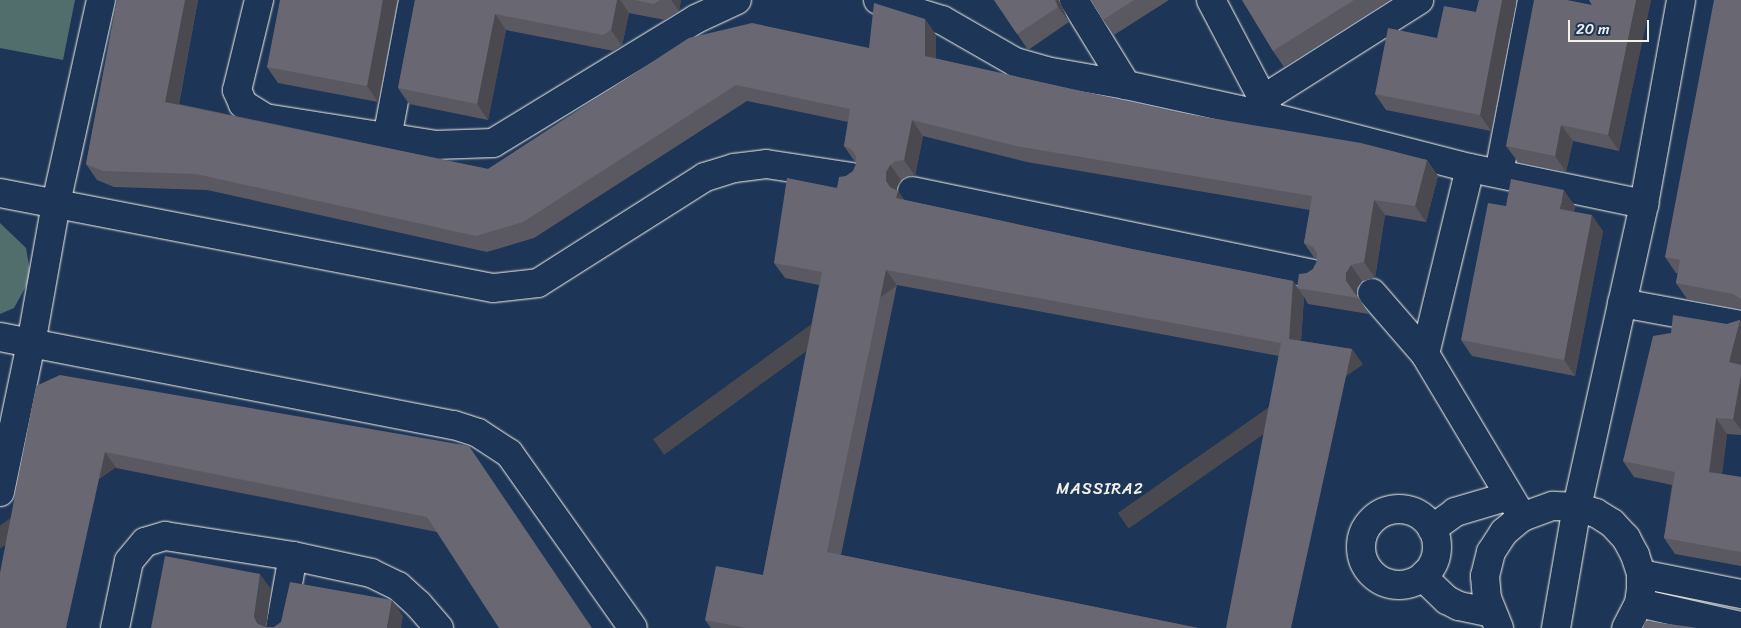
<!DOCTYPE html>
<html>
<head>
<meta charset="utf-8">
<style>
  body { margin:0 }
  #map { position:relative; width:1741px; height:628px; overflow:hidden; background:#1d3557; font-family:Sriracha,sans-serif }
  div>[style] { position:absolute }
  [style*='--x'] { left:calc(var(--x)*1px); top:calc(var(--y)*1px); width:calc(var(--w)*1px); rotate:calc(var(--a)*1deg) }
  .green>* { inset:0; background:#526e6c }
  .roads { filter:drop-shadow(0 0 1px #f4f1e8) drop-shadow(0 0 1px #f4f1e8) }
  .minor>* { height:28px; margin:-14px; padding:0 14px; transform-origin:14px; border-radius:14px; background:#1d3557 }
  .minor>.ring { margin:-14px; padding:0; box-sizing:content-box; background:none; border:28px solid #1d3557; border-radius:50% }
  .wall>* { inset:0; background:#5a5962 }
  .shaded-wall>* { inset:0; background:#4a4950; transform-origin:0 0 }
  .building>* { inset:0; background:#696872 }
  span { translate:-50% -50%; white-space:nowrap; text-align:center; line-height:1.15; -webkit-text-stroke:4px #1d3557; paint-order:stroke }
  .neighbourhood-label { font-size:16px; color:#f4f1e8; letter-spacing:1px }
  .scale { position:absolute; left:1568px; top:20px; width:81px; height:22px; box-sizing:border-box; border:2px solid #f4f1e8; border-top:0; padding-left:6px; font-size:15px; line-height:18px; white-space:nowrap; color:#f4f1e8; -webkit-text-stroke:4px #1d3557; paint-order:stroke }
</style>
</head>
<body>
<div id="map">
  <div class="green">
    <i style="clip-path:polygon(0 0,75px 0,63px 60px,0 48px)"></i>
    <i style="clip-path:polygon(0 223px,26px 248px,31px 277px,14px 308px,0 314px)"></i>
  </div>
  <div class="roads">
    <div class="minor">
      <i style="--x:259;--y:0;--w:93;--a:103.7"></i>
      <i style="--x:237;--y:90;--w:15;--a:67"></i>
      <i style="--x:243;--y:104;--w:26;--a:32"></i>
      <i style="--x:265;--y:118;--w:172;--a:9"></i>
      <i style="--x:435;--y:145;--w:58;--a:-2"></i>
      <i style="--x:493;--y:143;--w:238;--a:-31.4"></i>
      <i style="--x:696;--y:19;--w:45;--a:-24.9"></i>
      <i style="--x:878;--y:0;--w:67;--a:17.4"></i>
      <i style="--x:942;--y:20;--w:84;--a:29.9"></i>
      <i style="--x:1015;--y:62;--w:32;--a:16"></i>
      <i style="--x:1046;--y:71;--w:81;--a:9.9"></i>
      <i style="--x:1126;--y:85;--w:148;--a:12.4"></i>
      <i style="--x:1271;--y:117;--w:205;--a:14.4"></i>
      <i style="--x:1470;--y:168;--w:178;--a:11.7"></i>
      <i style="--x:1074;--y:0;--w:100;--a:58.5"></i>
      <i style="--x:1211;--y:0;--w:112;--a:62.3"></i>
      <i style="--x:1271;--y:117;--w:20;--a:-114"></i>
      <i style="--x:1263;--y:99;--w:185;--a:-32.4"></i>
      <i style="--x:387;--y:138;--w:140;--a:-79.3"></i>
      <i style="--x:1499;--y:173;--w:176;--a:-79.2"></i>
      <i style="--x:912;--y:191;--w:409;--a:11.7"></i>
      <i style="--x:0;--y:193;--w:502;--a:10.91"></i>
      <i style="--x:493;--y:288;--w:45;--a:-6.3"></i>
      <i style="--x:538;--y:283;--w:198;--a:-32.4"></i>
      <i style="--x:705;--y:177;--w:30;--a:-17"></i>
      <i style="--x:734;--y:168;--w:32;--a:-7"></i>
      <i style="--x:766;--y:164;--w:87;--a:8.6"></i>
      <i style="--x:1372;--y:293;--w:81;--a:49"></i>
      <i style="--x:1425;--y:354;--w:190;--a:59.2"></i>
      <i style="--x:1622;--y:303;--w:121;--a:10.5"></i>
      <i style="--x:0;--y:337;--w:462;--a:11"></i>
      <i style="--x:454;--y:425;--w:25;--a:18"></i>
      <i style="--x:478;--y:433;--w:37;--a:33"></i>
      <i style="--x:509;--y:453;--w:214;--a:54.7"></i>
      <i style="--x:1425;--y:354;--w:191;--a:-76.4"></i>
      <i style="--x:0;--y:492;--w:151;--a:-78.2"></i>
      <i style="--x:31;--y:344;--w:143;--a:-79.9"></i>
      <i style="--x:56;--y:203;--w:208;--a:-77.5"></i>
      <i class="ring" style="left:1361px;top:509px;width:48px;height:48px"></i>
      <i style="--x:1432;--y:529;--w:29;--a:-36"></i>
      <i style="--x:1455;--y:512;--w:56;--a:-16.5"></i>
      <i style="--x:1425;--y:574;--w:6;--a:81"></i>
      <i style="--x:1426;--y:580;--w:29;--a:44"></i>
      <i style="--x:1447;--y:600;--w:13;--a:27"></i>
      <i style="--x:1459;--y:606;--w:33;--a:12"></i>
      <i style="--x:1641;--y:574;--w:102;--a:11.3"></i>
      <i style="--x:1639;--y:603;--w:105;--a:12.7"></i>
      <i style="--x:115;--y:628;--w:68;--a:-78.2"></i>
      <i style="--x:129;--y:561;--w:25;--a:-50"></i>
      <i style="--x:145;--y:542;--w:21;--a:-17"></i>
      <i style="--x:165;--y:536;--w:130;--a:8.9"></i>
      <i style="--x:293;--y:556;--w:80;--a:12.3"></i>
      <i style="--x:371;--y:573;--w:30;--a:26"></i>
      <i style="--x:398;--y:586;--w:27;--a:42"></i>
      <i style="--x:418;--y:604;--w:32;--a:49"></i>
      <i style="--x:280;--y:628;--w:73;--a:-79.8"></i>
      <i style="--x:1499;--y:628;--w:31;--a:-112"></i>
      <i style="--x:1487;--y:599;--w:23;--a:-95"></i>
      <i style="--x:1485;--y:576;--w:25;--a:-76"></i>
      <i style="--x:1491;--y:552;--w:24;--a:-57"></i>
      <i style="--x:1504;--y:532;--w:23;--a:-40"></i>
      <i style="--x:1522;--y:517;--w:33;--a:-20"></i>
      <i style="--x:1553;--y:506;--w:24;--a:2"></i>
      <i style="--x:1577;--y:507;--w:20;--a:18"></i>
      <i style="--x:1596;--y:513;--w:19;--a:32"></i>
      <i style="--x:1612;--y:523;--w:21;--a:47"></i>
      <i style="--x:1626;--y:538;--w:19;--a:62"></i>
      <i style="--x:1635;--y:555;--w:20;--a:72"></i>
      <i style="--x:1641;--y:574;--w:15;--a:90"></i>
      <i style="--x:1641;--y:589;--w:14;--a:98"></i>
      <i style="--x:1639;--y:603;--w:28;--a:117"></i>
      <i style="--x:1556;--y:628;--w:123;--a:-80.2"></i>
      <i style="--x:1577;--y:507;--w:310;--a:-77.5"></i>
      <i style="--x:1644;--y:204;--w:207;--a:-79.7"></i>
    </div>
  </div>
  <div class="wall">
    <i style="clip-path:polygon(evenodd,117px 0,198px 0,179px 104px,488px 169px,689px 38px,869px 48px,925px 19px,936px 35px,936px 59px,1175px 112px,1427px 160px,1438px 176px,1426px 222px,1385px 215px,1375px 278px,1362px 281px,1357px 288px,1357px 296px,1369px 314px,1308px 304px,1304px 297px,1301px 341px,1352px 349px,1363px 365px,1279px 356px,897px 285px,841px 555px,1198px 628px,711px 628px,705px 620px,763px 575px,819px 285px,785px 278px,774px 263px,846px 176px,853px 171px,856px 164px,856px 162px,855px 162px,844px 146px,848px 122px,747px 101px,534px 238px,487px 252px,207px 190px,114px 187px,97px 180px,86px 164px,117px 0,923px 136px,1027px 162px,1310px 210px,1304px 243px,1315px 259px,1317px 259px,1317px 261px,1313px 269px,1307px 273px,1297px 287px,1293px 281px,1132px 249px,904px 200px,897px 190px,897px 187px,901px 180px,907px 176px,915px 176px,923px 136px)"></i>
    <i style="clip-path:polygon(397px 0,378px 102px,278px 83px,267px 67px)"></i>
    <i style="clip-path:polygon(415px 0,681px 0,679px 11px,665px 20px,629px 13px,622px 46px,614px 51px,506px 30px,488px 120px,409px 104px,398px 88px)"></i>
    <i style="clip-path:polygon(994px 0,1059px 0,1069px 22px,1028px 50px)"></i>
    <i style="clip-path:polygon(1091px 0,1169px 0,1114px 35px,1103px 20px)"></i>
    <i style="clip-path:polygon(1242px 0,1390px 0,1284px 67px,1273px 51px)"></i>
    <i style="clip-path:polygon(1479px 0,1514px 0,1516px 3px,1491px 131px,1386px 110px,1375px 94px,1437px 38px,1476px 12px)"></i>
    <i style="clip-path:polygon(1589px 0,1651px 0,1619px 151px,1573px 141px,1566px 172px,1518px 162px,1506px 146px,1592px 5px)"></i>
    <i style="clip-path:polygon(1741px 0,1741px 309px,1687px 299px,1676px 283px,1678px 273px,1676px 273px,1665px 257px)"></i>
    <i style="clip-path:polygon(1575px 206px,1574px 212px,1603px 231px,1575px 376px,1472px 356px,1461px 340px)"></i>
    <i style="clip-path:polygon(1740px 320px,1741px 322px,1741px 435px,1727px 434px,1722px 474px,1741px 477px,1741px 566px,1675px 554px,1664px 538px,1672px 485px,1634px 477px,1623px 461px,1727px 324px)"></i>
    <i style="clip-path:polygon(36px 386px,469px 446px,437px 532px,116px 468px)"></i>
  </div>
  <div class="shaded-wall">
    <i style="clip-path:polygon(185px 0,198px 0,176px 117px,165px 102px)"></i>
    <i style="clip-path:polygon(383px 0,397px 0,378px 102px,367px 86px)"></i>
    <i style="clip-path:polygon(617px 0,620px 0,629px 13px,622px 46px,611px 30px)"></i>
    <i style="clip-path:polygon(671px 0,681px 0,679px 11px)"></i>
    <i style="clip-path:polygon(1055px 0,1059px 0,1069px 22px,1058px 7px)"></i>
    <i style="clip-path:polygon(1502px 0,1514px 0,1516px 3px,1491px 131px,1480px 115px)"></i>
    <i style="clip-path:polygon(1636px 0,1651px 0,1619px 151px,1608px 135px)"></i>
    <i style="clip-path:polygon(495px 14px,506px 30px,488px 120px,477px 104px)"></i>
    <i style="clip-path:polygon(925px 19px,936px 35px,936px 72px,925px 56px)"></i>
    <i style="clip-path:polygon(912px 120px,923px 136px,915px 176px,904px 160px)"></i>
    <i style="clip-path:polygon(1561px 125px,1573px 141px,1566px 172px,1555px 156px)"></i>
    <i style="clip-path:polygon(1427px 160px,1438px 176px,1426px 222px,1415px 206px)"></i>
    <i style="clip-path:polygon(890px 165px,901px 180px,897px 187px,897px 193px,898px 191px,909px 206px,896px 198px,886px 181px,886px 172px)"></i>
    <i style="clip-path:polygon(1564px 190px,1575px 206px,1571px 225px,1560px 209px)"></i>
    <i style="clip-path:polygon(1374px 200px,1385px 215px,1375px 278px,1364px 262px)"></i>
    <i style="clip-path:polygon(1592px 215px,1603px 231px,1575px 376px,1564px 360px)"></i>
    <i style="clip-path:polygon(1351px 265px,1362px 281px,1357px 288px,1357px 296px,1369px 314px,1346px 281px,1346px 273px)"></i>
    <i style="left:886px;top:270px;width:19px;height:288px;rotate:54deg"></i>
    <i style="clip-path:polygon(1293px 281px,1304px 297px,1300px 355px,1289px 339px)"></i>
    <i style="clip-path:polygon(1740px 320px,1741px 322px,1741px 374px,1729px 362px)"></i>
    <i style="left:1352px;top:349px;width:19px;height:286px;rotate:55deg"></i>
    <i style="clip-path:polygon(1741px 375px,1741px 430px,1733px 419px)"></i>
    <i style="clip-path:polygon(1716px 418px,1727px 434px,1720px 488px,1709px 472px)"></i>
    <i style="left:105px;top:452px;width:19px;height:180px;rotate:55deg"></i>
    <i style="clip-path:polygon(260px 574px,271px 589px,266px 628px,261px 628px,254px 617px)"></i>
    <i style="clip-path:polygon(392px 600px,403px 616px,401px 628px,387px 628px)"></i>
  </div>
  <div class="building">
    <i style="clip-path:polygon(117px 0,185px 0,165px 102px,488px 169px,689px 38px,752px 23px,869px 48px,874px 3px,925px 19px,925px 56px,1175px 112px,1361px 143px,1427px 160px,1415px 206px,1374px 200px,1364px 262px,1351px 265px,1346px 273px,1346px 281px,1358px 298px,1297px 288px,1299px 274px,1307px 273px,1313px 269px,1317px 261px,1317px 253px,1313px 247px,1304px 243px,1312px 196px,1016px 146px,912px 120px,904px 160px,896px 161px,890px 165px,886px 172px,886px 181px,890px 187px,898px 191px,896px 198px,1132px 249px,1293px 281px,1289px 339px,1352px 349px,1291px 628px,1226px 628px,1281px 343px,886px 270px,827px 552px,1198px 628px,747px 628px,705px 620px,716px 566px,763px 575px,822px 272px,774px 263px,787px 178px,837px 188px,839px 177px,846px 176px,853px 171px,856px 164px,856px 156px,851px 149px,844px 146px,850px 109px,736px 85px,523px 222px,476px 236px,196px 174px,103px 171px,86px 164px)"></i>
    <i style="clip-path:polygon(280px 0,383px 0,367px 86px,267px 67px)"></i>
    <i style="clip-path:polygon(415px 0,617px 0,611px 30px,603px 35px,495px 14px,477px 104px,398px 88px)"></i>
    <i style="clip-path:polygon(634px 0,660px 0,654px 4px)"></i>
    <i style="clip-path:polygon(994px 0,1055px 0,1058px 7px,1017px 34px)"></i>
    <i style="clip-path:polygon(1091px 0,1134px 0,1103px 20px)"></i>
    <i style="clip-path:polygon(1242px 0,1354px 0,1273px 51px)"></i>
    <i style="clip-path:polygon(1479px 0,1502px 0,1480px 115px,1375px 94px,1388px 28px,1437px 38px,1444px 6px,1476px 12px)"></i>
    <i style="clip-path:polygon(1534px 0,1567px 0,1592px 5px,1589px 0,1636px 0,1608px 135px,1561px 125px,1555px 156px,1506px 146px)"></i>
    <i style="clip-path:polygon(1714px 0,1741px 0,1741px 299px,1733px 294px,1676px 283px,1680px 260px,1665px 257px)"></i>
    <i style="clip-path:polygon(1511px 179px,1564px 190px,1560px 209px,1592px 215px,1564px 360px,1461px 340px,1488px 203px,1506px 206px)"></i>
    <i style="clip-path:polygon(1673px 315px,1727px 324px,1740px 320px,1729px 362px,1741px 365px,1741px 375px,1733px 419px,1716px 418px,1709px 472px,1741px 477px,1741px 552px,1664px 538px,1675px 472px,1623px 461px,1653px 336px,1671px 333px)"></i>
    <i style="clip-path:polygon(60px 375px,469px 446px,592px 628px,499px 628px,427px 517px,105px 452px,66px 628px,0 628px,0 573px,36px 386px)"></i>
    <i style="clip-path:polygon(165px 556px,260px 574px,254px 617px,258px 624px,266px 627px,274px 627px,281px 622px,290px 582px,392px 600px,387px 628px,151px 628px)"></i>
    <i style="clip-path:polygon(1645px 621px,1692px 627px,1696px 628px,1643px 628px)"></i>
  </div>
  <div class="neighbourhood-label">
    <span style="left:1100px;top:489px">MASSIRA2</span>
  </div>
  <div class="scale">20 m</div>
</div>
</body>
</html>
